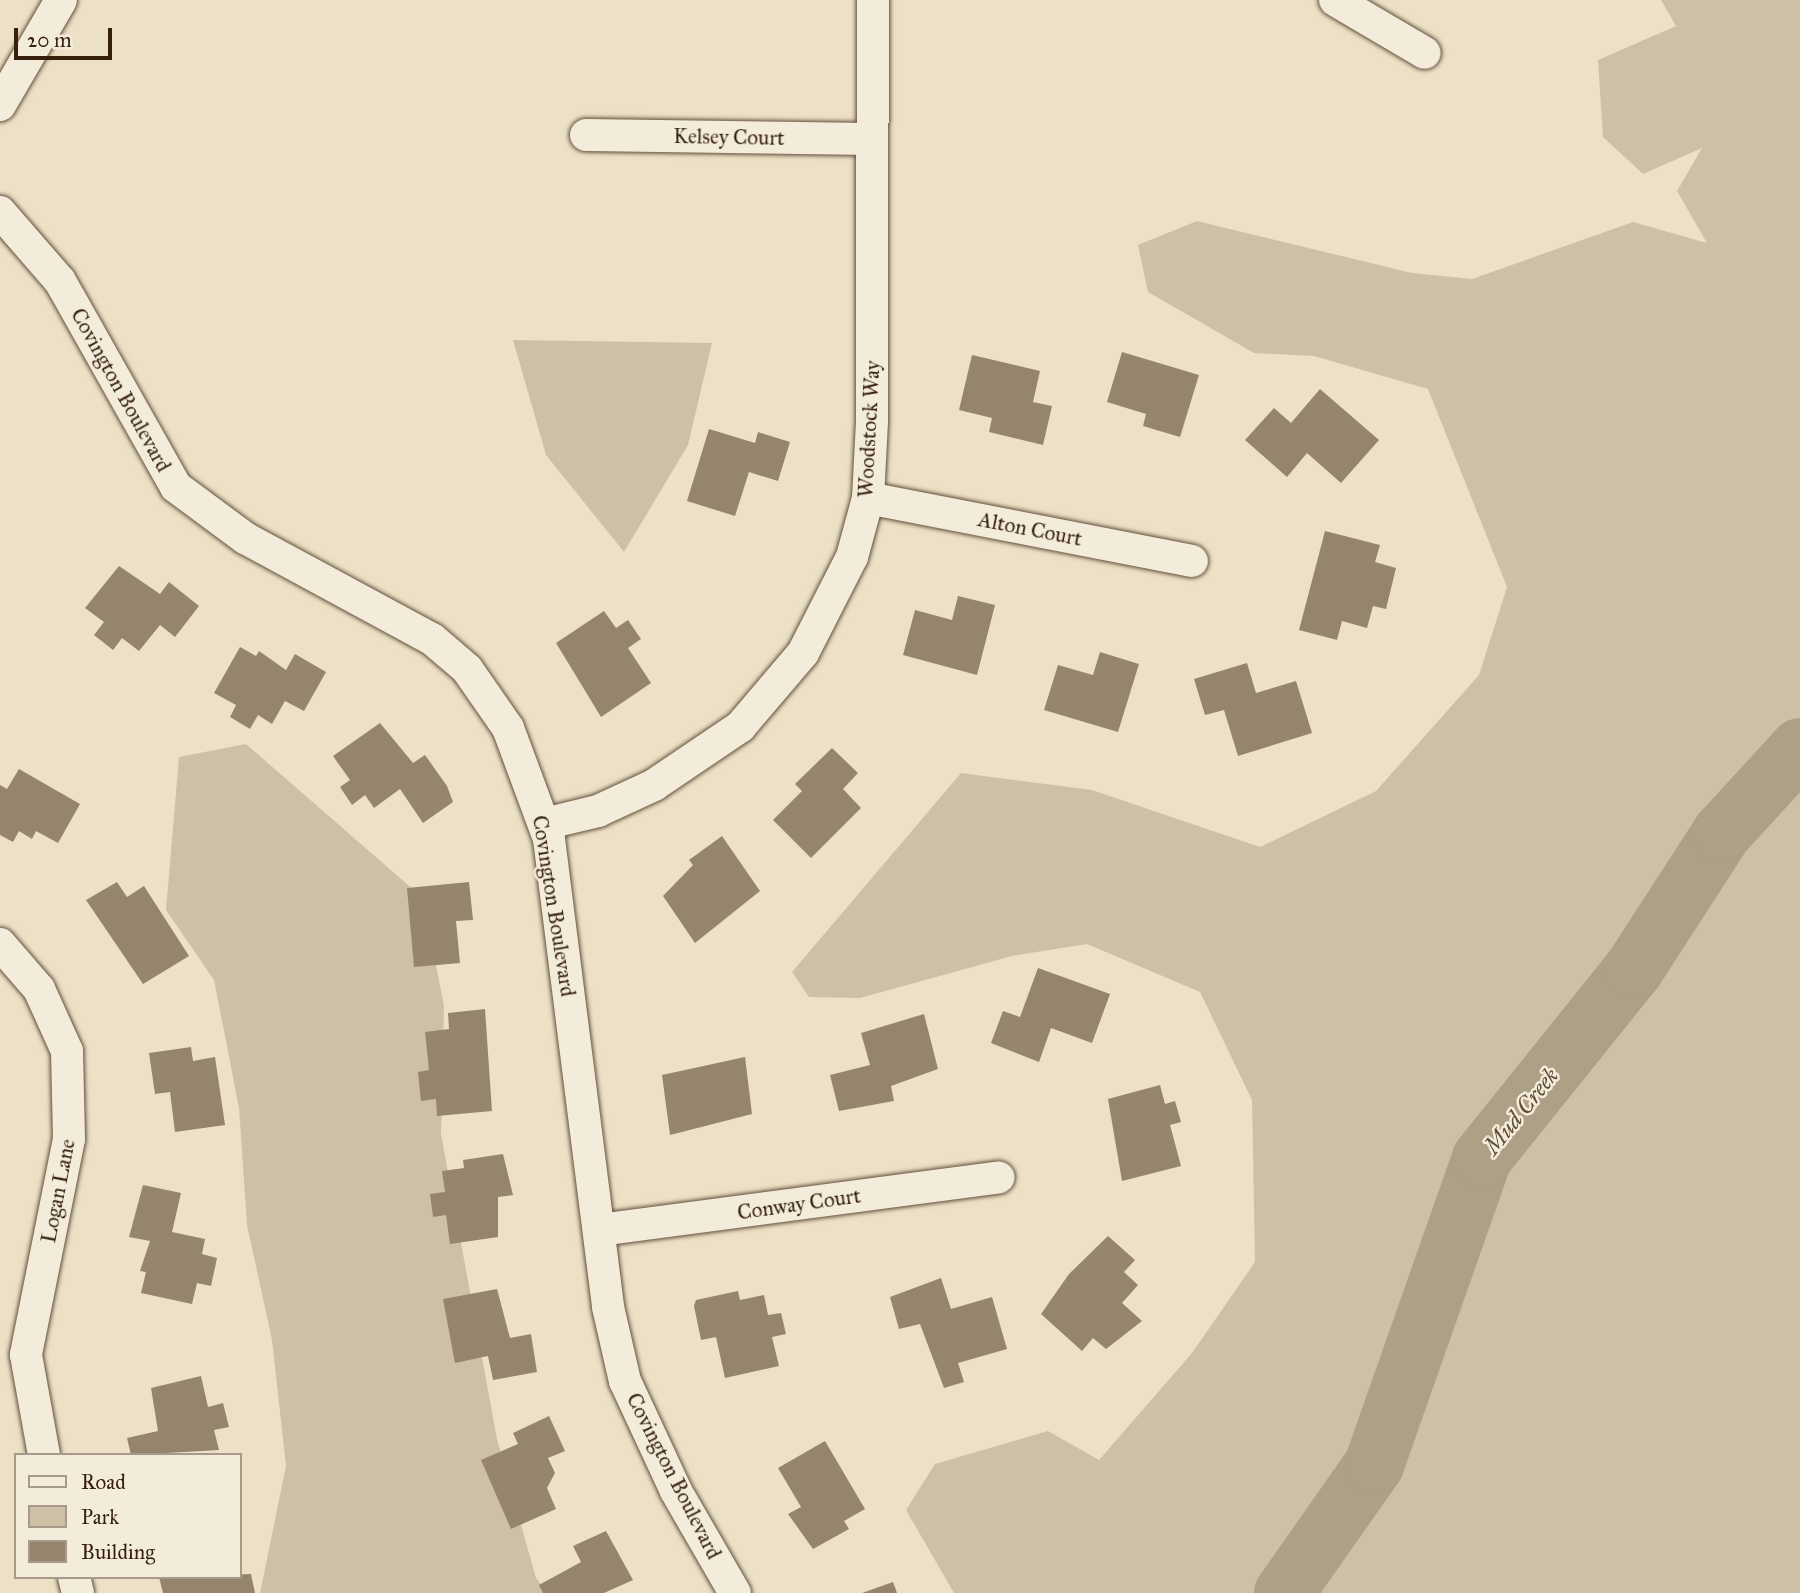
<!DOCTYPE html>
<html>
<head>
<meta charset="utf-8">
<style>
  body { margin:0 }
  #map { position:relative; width:1800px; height:1593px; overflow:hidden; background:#ece1c6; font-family:"IM FELL Great Primer",serif }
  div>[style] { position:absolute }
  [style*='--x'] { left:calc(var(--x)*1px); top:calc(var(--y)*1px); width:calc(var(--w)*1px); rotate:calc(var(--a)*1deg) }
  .green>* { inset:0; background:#cdc0a7 }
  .river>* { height:60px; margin:-30px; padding:0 30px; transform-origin:30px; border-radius:30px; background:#ae9f87 }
  .building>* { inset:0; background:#95846e }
  .roads { filter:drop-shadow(0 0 2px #64503c) drop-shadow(0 0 2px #64503c) }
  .minor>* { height:32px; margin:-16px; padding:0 16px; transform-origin:16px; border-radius:16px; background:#f3ecda }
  span { translate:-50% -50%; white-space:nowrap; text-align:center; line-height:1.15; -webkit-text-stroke:5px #f3ecda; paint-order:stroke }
  .street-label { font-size:21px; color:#371f0e }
  .water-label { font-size:23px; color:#614c38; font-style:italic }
  .legend { position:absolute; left:14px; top:1453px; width:228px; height:126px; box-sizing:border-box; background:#f3ecda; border:2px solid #a89a88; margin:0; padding:9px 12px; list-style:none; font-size:21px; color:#371f0e }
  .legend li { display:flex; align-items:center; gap:14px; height:35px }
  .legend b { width:35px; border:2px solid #a89a88 }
  .scale { position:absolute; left:14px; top:28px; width:98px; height:32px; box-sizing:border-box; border:4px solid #371f0e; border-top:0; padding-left:9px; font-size:21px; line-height:24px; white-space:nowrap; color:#371f0e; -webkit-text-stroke:5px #f3ecda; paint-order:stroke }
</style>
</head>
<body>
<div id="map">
  <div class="green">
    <i style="clip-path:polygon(1661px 0,1800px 0,1800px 1593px,954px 1593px,906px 1510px,935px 1464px,1048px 1431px,1099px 1460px,1192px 1353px,1255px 1262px,1252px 1100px,1200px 992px,1087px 944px,1012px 956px,860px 998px,809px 997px,792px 972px,961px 773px,1092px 790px,1260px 847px,1376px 791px,1479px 675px,1507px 587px,1428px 389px,1314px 356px,1254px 353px,1148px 292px,1138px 245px,1197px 221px,1412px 273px,1472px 279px,1633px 222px,1707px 243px,1677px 191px,1702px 148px,1643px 174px,1603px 137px,1598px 60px,1676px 26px)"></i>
    <i style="clip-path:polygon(513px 340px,712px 343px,688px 445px,624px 552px,546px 455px)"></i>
    <i style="clip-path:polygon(246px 744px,423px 898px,444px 1006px,441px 1134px,497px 1439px,536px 1578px,548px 1593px,260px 1593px,286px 1466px,272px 1340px,247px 1225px,239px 1108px,214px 980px,166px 910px,179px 757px)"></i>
  </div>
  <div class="river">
    <i style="--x:1284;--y:1593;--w:156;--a:-54.9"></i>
    <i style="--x:1374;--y:1465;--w:325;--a:-70.6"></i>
    <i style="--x:1482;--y:1158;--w:243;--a:-51.2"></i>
    <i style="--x:1634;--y:969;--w:162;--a:-57.1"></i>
    <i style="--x:1722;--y:833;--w:115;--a:-47.5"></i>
  </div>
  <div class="building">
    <i style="clip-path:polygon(1122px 352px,1199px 375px,1180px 437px,1143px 426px,1146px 414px,1107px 402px)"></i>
    <i style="clip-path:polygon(972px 355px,1040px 371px,1033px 402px,1052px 406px,1043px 445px,989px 432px,992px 418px,959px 410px)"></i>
    <i style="clip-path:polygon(1320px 389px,1379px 440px,1341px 483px,1307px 453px,1287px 477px,1245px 440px,1274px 408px,1291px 423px)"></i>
    <i style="clip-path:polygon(709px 429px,755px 443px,758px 432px,790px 442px,778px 481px,749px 472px,735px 516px,687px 501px)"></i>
    <i style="clip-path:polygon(1325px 531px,1380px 545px,1375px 562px,1396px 568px,1386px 609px,1373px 606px,1367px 628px,1342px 621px,1337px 640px,1299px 630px)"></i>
    <i style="clip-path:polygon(119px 566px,160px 594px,169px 582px,199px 606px,175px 637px,160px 625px,139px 651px,122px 638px,113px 650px,94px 635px,104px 622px,85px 608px)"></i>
    <i style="clip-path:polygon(958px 596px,995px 605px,977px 675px,903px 655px,915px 610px,952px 620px)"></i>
    <i style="clip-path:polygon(604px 611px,616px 628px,628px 620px,641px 639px,628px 648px,651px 683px,601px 717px,556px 643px)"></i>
    <i style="clip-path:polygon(240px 647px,256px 656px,259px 651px,286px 670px,295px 654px,326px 672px,304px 711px,285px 701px,272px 724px,258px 715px,250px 729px,230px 717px,236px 705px,214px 693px)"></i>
    <i style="clip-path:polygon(1100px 652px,1139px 664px,1118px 732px,1044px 710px,1058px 665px,1093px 675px)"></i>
    <i style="clip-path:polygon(1247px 663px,1256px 693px,1296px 681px,1312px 733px,1238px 756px,1224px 710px,1205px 715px,1194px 679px)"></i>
    <i style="clip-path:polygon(380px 723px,413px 763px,425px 755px,447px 786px,453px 802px,423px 823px,400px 789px,374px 808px,365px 795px,352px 805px,340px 787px,350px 780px,333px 756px)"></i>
    <i style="clip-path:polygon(832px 748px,858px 773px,843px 789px,861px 808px,811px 858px,773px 820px,802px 791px,795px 784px)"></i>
    <i style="clip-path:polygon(19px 769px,80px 804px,58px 843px,36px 831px,32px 839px,19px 831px,13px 842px,0 835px,0 785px,7px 789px)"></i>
    <i style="clip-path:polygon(722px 836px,760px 891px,695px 943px,663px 896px,693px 865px,689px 860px)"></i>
    <i style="clip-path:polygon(117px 882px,127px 897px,144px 886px,189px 956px,143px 984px,86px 900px)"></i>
    <i style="clip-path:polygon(469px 882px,473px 920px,456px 921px,460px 963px,414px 967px,407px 888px)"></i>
    <i style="clip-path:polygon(1038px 968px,1110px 994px,1092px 1043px,1051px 1028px,1039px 1062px,991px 1043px,1003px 1011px,1020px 1017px)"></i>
    <i style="clip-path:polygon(485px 1009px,492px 1111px,437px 1116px,436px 1099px,421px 1101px,418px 1072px,429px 1070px,425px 1032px,449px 1029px,448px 1013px)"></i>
    <i style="clip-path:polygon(924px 1014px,938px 1069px,891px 1086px,894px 1101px,839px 1111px,830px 1075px,870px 1065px,861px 1033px)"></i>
    <i style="clip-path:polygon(191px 1047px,193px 1061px,215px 1057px,225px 1125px,175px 1132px,170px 1092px,155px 1094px,149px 1053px)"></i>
    <i style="clip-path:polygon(745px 1057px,752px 1114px,670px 1135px,662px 1075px)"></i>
    <i style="clip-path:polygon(1160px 1085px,1165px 1104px,1175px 1101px,1181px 1122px,1170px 1125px,1181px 1166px,1122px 1181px,1108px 1099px)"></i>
    <i style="clip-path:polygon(503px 1154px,513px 1195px,498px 1197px,498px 1237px,450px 1244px,446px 1215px,433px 1217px,430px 1194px,445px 1192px,442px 1171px,464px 1168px,463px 1160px)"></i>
    <i style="clip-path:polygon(143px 1185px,181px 1193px,172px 1232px,205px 1239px,202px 1254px,217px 1258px,211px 1286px,197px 1283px,192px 1304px,141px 1293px,146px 1272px,140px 1271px,150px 1241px,129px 1237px)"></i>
    <i style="clip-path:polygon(1108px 1236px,1135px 1260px,1124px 1272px,1138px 1285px,1122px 1303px,1142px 1321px,1106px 1349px,1093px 1338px,1082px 1351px,1041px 1314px,1069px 1274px)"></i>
    <i style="clip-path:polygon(941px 1278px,951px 1309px,992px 1297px,1007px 1349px,958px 1363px,964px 1382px,944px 1388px,920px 1324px,899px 1329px,890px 1297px)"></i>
    <i style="clip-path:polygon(497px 1289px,510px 1338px,531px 1334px,537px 1372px,493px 1380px,488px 1356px,455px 1363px,443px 1299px)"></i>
    <i style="clip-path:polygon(738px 1291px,740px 1300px,764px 1295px,768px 1315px,781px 1313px,786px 1334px,772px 1337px,779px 1366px,725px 1378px,716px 1337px,701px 1340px,694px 1306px,696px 1300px)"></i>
    <i style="clip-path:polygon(201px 1376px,208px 1407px,223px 1403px,229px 1427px,214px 1430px,219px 1450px,131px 1455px,127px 1438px,158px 1431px,151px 1388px)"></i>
    <i style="clip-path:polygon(549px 1416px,565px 1451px,548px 1458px,555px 1473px,547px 1488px,556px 1509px,511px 1529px,481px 1460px,518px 1444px,513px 1433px)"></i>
    <i style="clip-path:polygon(825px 1441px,865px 1509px,844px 1521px,849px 1529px,813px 1549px,788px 1514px,801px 1507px,778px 1468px)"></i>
    <i style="clip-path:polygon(606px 1531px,633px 1580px,604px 1593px,543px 1593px,539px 1585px,581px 1562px,573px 1546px)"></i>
    <i style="clip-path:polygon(251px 1574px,255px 1593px,163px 1593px,159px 1577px)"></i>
    <i style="clip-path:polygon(893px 1582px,897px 1593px,862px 1593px)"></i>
  </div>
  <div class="roads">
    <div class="minor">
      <i style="--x:1335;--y:0;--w:104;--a:30.5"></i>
      <i style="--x:0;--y:105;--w:121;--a:-59.8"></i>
      <i style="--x:586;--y:135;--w:286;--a:0.8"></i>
      <i style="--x:0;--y:212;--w:91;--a:49"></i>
      <i style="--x:60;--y:281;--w:236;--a:60.6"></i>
      <i style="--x:176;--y:487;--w:86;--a:36.5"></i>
      <i style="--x:245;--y:538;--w:213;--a:28.4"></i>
      <i style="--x:432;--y:639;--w:46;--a:40.6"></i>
      <i style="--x:467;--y:669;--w:72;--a:55.2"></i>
      <i style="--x:508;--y:728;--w:118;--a:69.7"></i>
      <i style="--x:549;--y:839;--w:472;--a:82.8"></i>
      <i style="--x:608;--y:1307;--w:76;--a:77.1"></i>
      <i style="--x:625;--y:1381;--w:121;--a:65.1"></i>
      <i style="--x:676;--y:1491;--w:118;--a:60"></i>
      <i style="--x:868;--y:498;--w:330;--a:11"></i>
      <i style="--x:544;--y:824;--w:56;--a:-13.5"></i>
      <i style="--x:598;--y:811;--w:62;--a:-24.9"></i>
      <i style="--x:654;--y:785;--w:104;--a:-34"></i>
      <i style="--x:740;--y:727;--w:97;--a:-49.6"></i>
      <i style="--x:803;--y:653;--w:108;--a:-63"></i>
      <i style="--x:852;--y:557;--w:61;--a:-74.8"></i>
      <i style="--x:868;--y:498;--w:77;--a:-87"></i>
      <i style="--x:872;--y:421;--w:421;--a:-89.9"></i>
      <i style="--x:0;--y:944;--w:60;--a:49.1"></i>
      <i style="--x:39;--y:989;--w:68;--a:65.7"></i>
      <i style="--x:67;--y:1051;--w:88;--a:88.7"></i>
      <i style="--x:69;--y:1139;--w:220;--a:101.3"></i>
      <i style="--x:26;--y:1355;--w:102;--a:79.8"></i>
      <i style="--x:599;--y:1230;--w:403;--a:-7.5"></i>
      <i style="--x:74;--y:1577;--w:16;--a:76"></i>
    </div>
  </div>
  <div class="street-label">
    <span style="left:729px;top:137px;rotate:1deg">Kelsey Court</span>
    <span style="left:121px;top:390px;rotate:61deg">Covington Boulevard</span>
    <span style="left:869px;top:429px;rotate:-87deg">Woodstock Way</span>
    <span style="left:1030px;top:529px;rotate:11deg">Alton Court</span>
    <span style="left:554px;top:906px;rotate:81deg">Covington Boulevard</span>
    <span style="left:58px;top:1191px;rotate:-79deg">Logan Lane</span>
    <span style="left:799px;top:1204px;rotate:-8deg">Conway Court</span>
    <span style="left:674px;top:1476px;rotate:63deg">Covington Boulevard</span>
  </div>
  <div class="water-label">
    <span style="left:1521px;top:1111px;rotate:-51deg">Mud Creek</span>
  </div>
  <ul class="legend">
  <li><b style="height:9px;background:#f3ecda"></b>Road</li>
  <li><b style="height:19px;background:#cdc0a7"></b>Park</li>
  <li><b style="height:19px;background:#95846e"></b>Building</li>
  </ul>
  <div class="scale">20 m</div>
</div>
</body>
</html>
